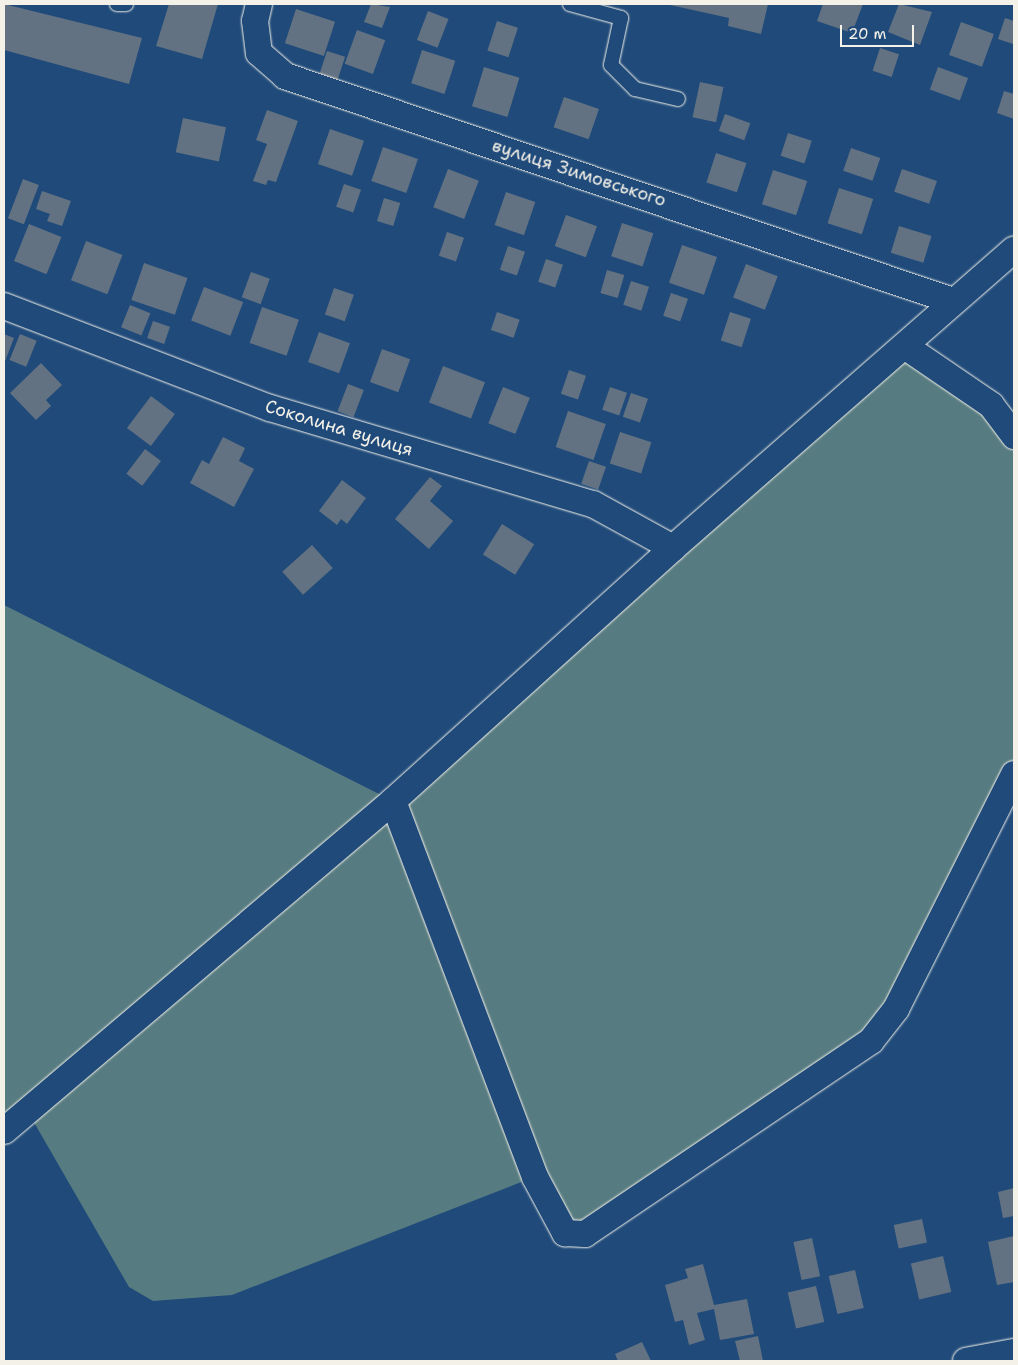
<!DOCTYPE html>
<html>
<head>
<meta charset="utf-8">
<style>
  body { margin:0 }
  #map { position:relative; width:1018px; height:1365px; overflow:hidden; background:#1f4a7a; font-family:"Shantell Sans",sans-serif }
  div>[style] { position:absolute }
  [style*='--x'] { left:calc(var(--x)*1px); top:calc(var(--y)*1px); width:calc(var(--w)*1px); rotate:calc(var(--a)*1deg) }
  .green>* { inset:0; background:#567b81 }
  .building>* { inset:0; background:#627282; transform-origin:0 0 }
  .roads { filter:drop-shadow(0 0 1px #f4f1e8) drop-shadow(0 0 1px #f4f1e8) }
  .service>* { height:14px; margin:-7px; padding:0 7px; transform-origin:7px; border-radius:7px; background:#1f4a7a }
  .minor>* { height:26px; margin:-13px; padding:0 13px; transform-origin:13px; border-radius:13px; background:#1f4a7a }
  span { translate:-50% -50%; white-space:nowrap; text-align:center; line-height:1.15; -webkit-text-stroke:4px #1f4a7a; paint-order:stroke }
  .street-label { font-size:18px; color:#f4f1e8 }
  .frame { position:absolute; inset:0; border:5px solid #f4f1e8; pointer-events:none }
  .scale { position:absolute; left:840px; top:25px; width:74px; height:22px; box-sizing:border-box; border:2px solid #f4f1e8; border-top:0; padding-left:6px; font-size:15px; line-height:18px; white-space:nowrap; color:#f4f1e8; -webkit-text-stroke:4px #1f4a7a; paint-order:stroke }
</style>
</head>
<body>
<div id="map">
  <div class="green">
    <i style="clip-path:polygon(906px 347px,1014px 436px,1014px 774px,896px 1009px,585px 1234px,534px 1177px,232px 1295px,153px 1301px,129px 1287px,28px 1112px,4px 1131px,4px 605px,393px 801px)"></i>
  </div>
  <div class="building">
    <i style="clip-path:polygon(4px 4px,142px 38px,129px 84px,4px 50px)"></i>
    <i style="clip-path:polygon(169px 4px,218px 4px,202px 59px,156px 46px)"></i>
    <i style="clip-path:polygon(371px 4px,390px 7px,382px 28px,364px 22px)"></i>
    <i style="clip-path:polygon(768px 4px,761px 34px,728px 26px,729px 18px,670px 5px)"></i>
    <i style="clip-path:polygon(823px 4px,863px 4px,852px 33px,817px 21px)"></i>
    <i style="clip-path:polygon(899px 4px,932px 12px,920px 45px,888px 32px)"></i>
    <i style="left:296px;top:9px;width:41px;height:36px;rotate:18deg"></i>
    <i style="left:428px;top:11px;width:22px;height:31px;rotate:21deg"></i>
    <i style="clip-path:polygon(1005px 18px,1014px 21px,1013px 44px,998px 39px)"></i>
    <i style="left:497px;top:21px;width:22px;height:31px;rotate:18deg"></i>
    <i style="left:961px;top:22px;width:35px;height:35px;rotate:20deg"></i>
    <i style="left:357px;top:30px;width:30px;height:36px;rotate:20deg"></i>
    <i style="left:880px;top:48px;width:20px;height:24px;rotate:18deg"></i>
    <i style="left:422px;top:50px;width:35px;height:35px;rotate:18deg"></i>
    <i style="left:327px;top:51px;width:19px;height:24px;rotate:18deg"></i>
    <i style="left:484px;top:67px;width:37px;height:41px;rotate:17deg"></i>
    <i style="left:938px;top:67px;width:32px;height:24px;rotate:20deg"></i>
    <i style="left:700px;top:82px;width:24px;height:36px;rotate:12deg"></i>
    <i style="clip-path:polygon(1004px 91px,1014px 94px,1014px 119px,997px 113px)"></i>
    <i style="left:564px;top:97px;width:37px;height:32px;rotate:19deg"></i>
    <i style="clip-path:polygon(267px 110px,298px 121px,276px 182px,268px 180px,266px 185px,253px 181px,267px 144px,256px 140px)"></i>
    <i style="left:725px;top:114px;width:27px;height:18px;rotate:20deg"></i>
    <i style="left:183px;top:118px;width:44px;height:35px;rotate:12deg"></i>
    <i style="left:330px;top:129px;width:36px;height:37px;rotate:19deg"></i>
    <i style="left:788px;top:133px;width:25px;height:24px;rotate:18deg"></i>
    <i style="left:383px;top:147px;width:37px;height:36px;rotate:19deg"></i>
    <i style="left:851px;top:148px;width:31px;height:24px;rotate:19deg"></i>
    <i style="left:716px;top:153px;width:32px;height:31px;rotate:18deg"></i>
    <i style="left:448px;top:169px;width:33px;height:41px;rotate:21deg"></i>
    <i style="left:902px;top:169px;width:37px;height:24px;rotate:19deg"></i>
    <i style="left:773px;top:170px;width:36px;height:36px;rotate:18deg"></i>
    <i style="left:23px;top:179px;width:17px;height:42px;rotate:21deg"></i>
    <i style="left:344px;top:184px;width:18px;height:24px;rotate:19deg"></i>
    <i style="left:839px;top:188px;width:36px;height:37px;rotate:18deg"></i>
    <i style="clip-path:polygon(42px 191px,71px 201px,62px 226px,47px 221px,50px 214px,36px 209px)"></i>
    <i style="left:506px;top:192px;width:31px;height:35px;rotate:19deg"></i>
    <i style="left:384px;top:198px;width:17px;height:24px;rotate:17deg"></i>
    <i style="left:566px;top:215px;width:33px;height:33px;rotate:20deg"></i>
    <i style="left:622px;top:223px;width:33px;height:35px;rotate:18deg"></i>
    <i style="left:29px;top:224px;width:35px;height:40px;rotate:22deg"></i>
    <i style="left:899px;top:226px;width:34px;height:28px;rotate:17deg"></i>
    <i style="left:447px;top:232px;width:18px;height:25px;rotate:19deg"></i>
    <i style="left:86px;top:241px;width:39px;height:42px;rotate:21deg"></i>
    <i style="left:682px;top:245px;width:37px;height:40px;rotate:19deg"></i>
    <i style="left:508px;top:246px;width:18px;height:25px;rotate:19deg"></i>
    <i style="left:546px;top:259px;width:18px;height:24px;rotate:19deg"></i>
    <i style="left:144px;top:263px;width:46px;height:39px;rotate:19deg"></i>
    <i style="left:746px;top:264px;width:34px;height:36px;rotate:21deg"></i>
    <i style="left:607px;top:270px;width:18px;height:24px;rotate:16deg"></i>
    <i style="left:251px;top:272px;width:20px;height:27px;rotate:20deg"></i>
    <i style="left:631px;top:281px;width:19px;height:25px;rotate:18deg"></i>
    <i style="left:204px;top:287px;width:42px;height:36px;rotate:21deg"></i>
    <i style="left:334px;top:288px;width:21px;height:28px;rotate:19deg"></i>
    <i style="left:671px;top:293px;width:18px;height:24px;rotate:19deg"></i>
    <i style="left:130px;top:305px;width:22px;height:24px;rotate:22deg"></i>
    <i style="left:262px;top:307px;width:39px;height:38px;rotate:19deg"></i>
    <i style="left:497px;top:312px;width:24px;height:19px;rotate:19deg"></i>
    <i style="left:730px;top:312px;width:22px;height:30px;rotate:18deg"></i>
    <i style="left:153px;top:321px;width:18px;height:18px;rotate:19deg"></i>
    <i style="left:319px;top:332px;width:33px;height:32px;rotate:20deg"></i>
    <i style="clip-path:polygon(4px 334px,14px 338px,4px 364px)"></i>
    <i style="left:20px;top:334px;width:18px;height:28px;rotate:22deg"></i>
    <i style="left:382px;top:349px;width:30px;height:35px;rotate:20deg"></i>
    <i style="clip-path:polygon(41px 363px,62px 385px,46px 400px,51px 406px,36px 420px,10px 393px)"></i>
    <i style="left:443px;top:366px;width:45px;height:39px;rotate:21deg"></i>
    <i style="left:569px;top:370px;width:18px;height:25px;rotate:19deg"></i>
    <i style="left:348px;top:384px;width:17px;height:29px;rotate:21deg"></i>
    <i style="left:503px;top:387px;width:29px;height:39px;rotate:22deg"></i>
    <i style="left:610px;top:387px;width:18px;height:24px;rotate:19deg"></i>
    <i style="left:631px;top:393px;width:18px;height:25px;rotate:19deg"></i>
    <i style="left:151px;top:396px;width:30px;height:40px;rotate:37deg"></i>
    <i style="left:568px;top:411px;width:40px;height:38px;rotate:19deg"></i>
    <i style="left:620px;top:432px;width:33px;height:33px;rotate:18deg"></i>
    <i style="clip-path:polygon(223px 437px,245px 448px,239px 461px,254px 469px,234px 507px,190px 483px,202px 460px,209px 464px)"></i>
    <i style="left:145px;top:449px;width:20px;height:31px;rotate:37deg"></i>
    <i style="left:589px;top:461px;width:18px;height:24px;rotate:19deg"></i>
    <i style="clip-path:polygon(430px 477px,442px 486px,430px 501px,453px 521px,429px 549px,395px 519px)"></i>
    <i style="clip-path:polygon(342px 480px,366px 498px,347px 524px,341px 519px,337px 525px,319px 511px)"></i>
    <i style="left:502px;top:524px;width:38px;height:36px;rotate:32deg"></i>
    <i style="left:312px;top:545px;width:31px;height:40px;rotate:48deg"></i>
    <i style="clip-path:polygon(1014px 1188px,1014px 1216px,1003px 1218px,998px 1192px)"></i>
    <i style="left:922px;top:1219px;width:24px;height:29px;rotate:78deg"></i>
    <i style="clip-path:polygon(1014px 1236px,1014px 1282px,997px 1285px,988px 1242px)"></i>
    <i style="left:812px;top:1238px;width:39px;height:19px;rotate:78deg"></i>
    <i style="left:943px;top:1256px;width:37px;height:33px;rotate:77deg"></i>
    <i style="clip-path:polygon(703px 1264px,714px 1305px,747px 1299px,754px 1334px,720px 1340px,714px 1309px,697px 1313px,705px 1340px,689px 1345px,683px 1320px,675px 1322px,665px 1285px,688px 1278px,685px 1269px)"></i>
    <i style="left:855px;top:1270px;width:39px;height:27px;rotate:77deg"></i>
    <i style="left:816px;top:1286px;width:37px;height:29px;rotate:77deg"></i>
    <i style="clip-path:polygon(758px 1336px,763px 1361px,740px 1361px,735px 1341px)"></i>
    <i style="clip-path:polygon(642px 1342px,651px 1361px,618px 1361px,615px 1354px)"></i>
  </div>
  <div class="roads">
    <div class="service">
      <i style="--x:117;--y:4;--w:9;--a:0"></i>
      <i style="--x:570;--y:4;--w:53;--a:15.4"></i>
      <i style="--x:621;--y:18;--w:48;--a:102"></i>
      <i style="--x:611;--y:65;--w:34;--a:45"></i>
      <i style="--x:635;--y:89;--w:44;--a:13.1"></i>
    </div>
    <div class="minor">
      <i style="--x:259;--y:4;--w:17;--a:103"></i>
      <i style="--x:255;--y:21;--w:32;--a:83"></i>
      <i style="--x:259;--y:53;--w:35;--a:41"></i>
      <i style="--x:285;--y:76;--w:705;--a:18.61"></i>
      <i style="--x:4;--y:306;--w:285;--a:21"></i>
      <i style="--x:270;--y:408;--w:337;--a:16.6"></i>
      <i style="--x:593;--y:504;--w:91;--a:28.8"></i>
      <i style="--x:906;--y:347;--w:103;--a:34.3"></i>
      <i style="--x:991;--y:405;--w:39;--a:53"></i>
      <i style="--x:393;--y:801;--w:402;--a:69.3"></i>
      <i style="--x:535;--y:1177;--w:64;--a:61.8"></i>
      <i style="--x:565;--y:1233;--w:20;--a:3"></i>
      <i style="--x:585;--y:1234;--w:345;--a:-34"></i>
      <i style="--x:871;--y:1041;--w:41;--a:-52"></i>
      <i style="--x:896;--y:1009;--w:263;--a:-63.3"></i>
      <i style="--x:4;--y:1131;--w:510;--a:-40.31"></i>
      <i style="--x:393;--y:801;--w:377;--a:-42.1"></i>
      <i style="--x:673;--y:548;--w:453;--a:-41.2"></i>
      <i style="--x:966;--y:1361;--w:49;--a:-10.6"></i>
    </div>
  </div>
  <div class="street-label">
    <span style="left:579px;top:173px;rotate:18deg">вулиця Зимовського</span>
    <span style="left:339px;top:428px;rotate:17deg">Соколина вулиця</span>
  </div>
  <div class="frame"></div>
  <div class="scale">20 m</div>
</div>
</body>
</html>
